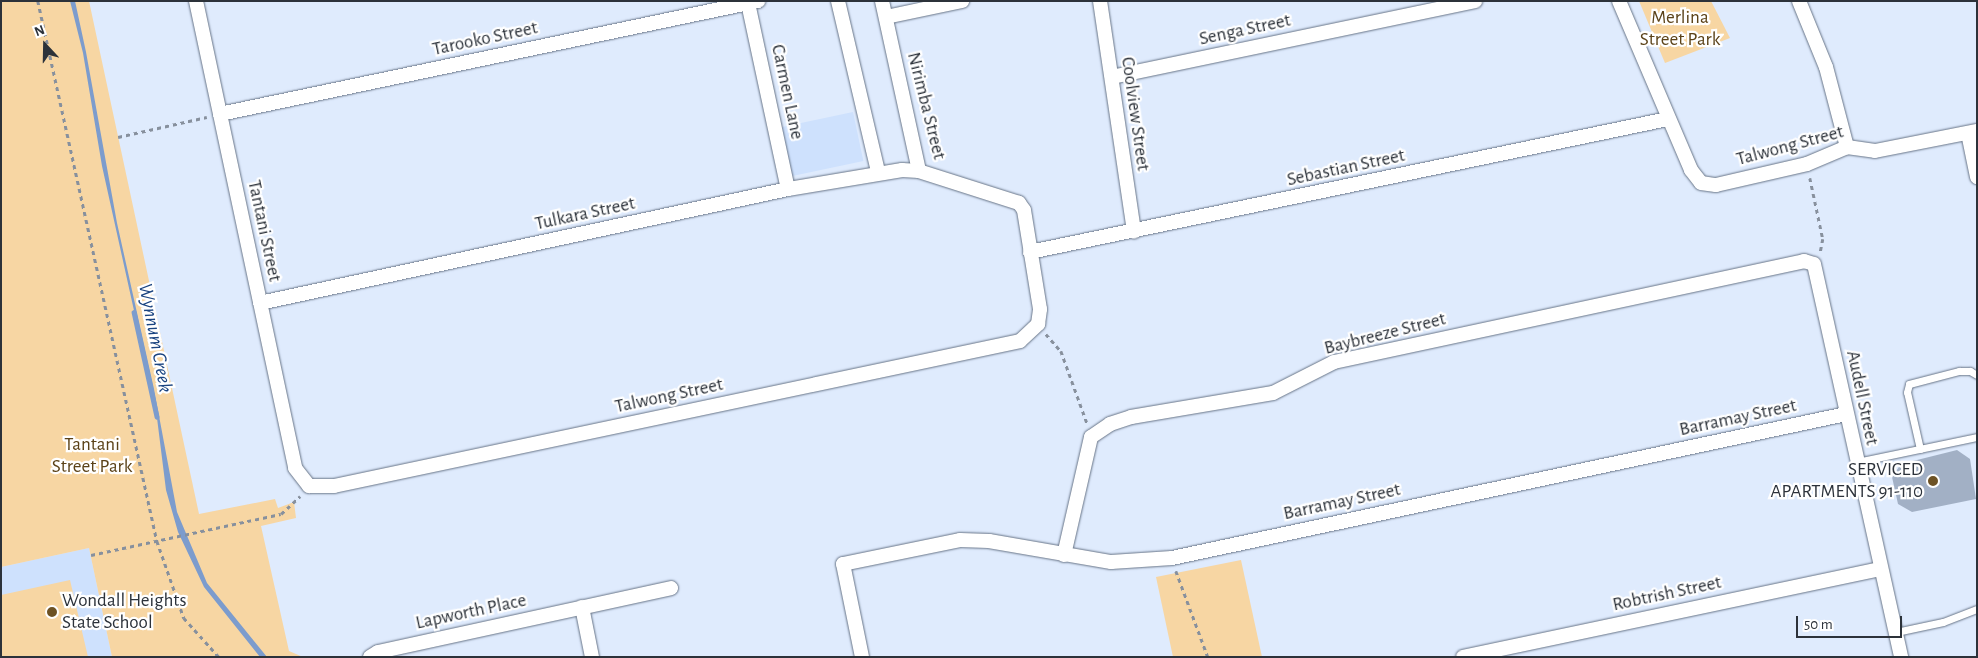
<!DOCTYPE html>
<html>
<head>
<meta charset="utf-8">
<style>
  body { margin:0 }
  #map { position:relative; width:1978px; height:658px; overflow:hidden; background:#dfebfd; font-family:"Alegreya Sans",sans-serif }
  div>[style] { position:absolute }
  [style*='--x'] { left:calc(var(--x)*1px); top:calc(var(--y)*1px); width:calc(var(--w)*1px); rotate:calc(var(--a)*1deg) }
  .built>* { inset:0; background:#cee1fd; transform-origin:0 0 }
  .green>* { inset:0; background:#f7d6a3 }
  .water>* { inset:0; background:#7c9ccd }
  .stream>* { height:4.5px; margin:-2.25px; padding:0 2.25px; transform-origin:2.25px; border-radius:2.25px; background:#7c9ccd }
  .building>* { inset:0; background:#a2b0c5 }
  .path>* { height:2.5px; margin-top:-1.25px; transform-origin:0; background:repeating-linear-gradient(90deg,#87909d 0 4px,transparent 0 8px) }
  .roads { filter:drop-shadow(0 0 1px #677487) drop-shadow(0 0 1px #677487) }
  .service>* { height:7px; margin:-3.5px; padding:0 3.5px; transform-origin:3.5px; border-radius:3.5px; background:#fff }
  .minor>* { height:14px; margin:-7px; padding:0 7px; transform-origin:7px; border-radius:7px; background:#fff }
  .dots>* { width:14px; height:14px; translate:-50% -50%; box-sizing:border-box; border:2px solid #fff; border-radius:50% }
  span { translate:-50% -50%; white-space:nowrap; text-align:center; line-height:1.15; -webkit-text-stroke:4.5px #fff; paint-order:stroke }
  .park-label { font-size:19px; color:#5b4218 }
  .street-label { font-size:19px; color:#2c323a }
  .poi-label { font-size:19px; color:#2c323a }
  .right { translate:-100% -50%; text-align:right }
  .left { translate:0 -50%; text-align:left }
  .water-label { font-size:20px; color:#1b4480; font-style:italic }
  .frame { position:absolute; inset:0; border:2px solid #2c323a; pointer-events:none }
  .north { position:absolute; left:20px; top:20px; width:50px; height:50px; -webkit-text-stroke:4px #fff; paint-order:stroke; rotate:339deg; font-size:14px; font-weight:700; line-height:20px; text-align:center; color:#2c323a }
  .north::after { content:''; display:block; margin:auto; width:18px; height:22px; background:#2c323a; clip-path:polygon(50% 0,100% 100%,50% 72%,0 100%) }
  .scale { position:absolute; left:1796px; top:616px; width:106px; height:22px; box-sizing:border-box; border:2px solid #2c323a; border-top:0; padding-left:6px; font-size:15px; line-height:18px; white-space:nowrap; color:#2c323a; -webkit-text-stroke:4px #fff; paint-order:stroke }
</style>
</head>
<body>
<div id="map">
  <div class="built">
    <i style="left:853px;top:112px;width:50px;height:75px;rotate:78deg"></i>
    <i style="clip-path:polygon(89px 548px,112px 657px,1px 657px,1px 567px)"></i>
  </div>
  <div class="green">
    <i style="clip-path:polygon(1px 1px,89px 1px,199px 514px,275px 499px,278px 508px,294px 502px,296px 518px,261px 526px,289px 651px,303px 657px,112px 657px,89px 548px,1px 567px)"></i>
    <i style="clip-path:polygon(1639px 1px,1711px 1px,1730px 38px,1665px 63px)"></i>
    <i style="clip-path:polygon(1241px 560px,1262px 657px,1173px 657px,1156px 577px)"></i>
    <i style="clip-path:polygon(70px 580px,88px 657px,1px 657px,1px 595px)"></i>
  </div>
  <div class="water">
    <i style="clip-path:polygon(70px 1px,75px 1px,86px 52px,117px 223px,154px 389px,177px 512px,207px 583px,267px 657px,260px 657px,204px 587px,178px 532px,166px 490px,156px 410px,102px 166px,83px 53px)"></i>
  </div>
  <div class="stream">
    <i style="--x:134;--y:312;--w:107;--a:77.6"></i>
  </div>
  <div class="building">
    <i style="clip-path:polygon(1957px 450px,1970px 459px,1976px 499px,1912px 512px,1898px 504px,1892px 477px,1901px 464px)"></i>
  </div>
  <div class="path">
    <i style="--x:38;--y:1;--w:553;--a:77.57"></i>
    <i style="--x:157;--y:541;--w:82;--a:70.7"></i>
    <i style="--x:184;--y:618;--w:52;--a:48.1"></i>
    <i style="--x:118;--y:137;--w:91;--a:-12.7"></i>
    <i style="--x:1810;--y:178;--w:62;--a:78"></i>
    <i style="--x:1823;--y:239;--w:15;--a:101"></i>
    <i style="--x:1046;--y:334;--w:23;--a:49"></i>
    <i style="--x:1061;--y:351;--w:77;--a:70.1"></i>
    <i style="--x:91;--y:555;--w:194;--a:-12.2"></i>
    <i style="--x:281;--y:514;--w:26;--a:-43"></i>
    <i style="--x:1176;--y:571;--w:92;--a:69.6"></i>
  </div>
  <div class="roads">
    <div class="service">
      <i style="--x:1920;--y:449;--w:58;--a:-102.8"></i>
      <i style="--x:1907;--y:392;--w:8;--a:-76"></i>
      <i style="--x:1909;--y:384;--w:52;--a:-14.6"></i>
      <i style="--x:1959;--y:371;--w:11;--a:0"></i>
      <i style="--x:1970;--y:371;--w:8;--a:30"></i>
      <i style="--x:1857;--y:462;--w:123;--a:-11.8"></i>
      <i style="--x:1896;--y:632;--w:48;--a:-12"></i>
      <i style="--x:1943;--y:622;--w:36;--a:-21"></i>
    </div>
    <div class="minor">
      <i style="--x:196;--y:1;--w:477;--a:78"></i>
      <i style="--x:295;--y:468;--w:23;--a:52"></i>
      <i style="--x:309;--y:486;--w:25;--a:0"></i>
      <i style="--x:334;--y:486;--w:701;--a:-11.93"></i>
      <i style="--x:1020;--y:341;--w:25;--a:-43"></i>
      <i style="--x:1038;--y:324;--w:15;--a:-82"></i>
      <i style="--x:1040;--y:309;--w:100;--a:-99.2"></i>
      <i style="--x:1024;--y:210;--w:9;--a:-126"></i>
      <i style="--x:1019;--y:203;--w:105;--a:-162.3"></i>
      <i style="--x:919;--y:171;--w:17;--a:-177"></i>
      <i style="--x:902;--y:170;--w:116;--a:170.5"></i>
      <i style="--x:788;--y:189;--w:540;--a:167.82"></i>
      <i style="--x:838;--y:1;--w:176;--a:76.8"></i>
      <i style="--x:882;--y:1;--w:174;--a:77.7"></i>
      <i style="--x:1100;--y:1;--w:233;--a:81.6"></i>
      <i style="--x:1619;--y:1;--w:184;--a:66.9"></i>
      <i style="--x:1691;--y:170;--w:16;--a:52"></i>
      <i style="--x:1701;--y:183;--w:15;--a:8"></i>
      <i style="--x:1716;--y:185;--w:93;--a:-13"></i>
      <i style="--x:1807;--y:164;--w:43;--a:-23"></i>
      <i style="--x:1847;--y:147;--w:28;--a:8"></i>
      <i style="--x:1875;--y:151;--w:104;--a:-11.1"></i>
      <i style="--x:1799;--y:1;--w:71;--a:67.8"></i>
      <i style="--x:1826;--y:67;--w:83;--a:75.3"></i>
      <i style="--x:748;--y:3;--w:190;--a:77.9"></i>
      <i style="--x:886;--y:17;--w:78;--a:-11.9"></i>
      <i style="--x:1112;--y:77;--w:371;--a:-11.8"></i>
      <i style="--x:220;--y:114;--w:550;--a:-11.86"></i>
      <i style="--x:1968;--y:133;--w:45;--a:78.4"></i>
      <i style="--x:1030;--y:252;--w:652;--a:-11.78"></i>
      <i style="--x:1064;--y:555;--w:121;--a:-77.1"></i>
      <i style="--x:1091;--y:437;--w:23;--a:-34"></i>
      <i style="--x:1110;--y:424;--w:22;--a:-18"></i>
      <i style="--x:1131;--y:417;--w:144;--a:-9.6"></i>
      <i style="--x:1273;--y:393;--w:68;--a:-26.9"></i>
      <i style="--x:1334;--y:362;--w:481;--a:-12.1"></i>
      <i style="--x:1804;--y:261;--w:10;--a:17"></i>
      <i style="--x:1814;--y:264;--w:403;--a:77.5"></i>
      <i style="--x:582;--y:607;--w:51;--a:78.7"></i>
      <i style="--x:370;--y:657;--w:9;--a:-32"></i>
      <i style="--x:378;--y:652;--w:300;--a:-12.3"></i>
      <i style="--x:862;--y:657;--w:95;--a:-101.5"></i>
      <i style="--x:843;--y:564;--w:119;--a:-11.6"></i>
      <i style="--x:960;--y:540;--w:29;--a:2"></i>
      <i style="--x:989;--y:541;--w:124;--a:9.8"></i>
      <i style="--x:1111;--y:562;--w:61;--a:-3.8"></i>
      <i style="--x:1172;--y:558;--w:689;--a:-12.06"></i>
      <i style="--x:1463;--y:657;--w:426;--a:-11.9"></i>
    </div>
  </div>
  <div class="dots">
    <i style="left:1933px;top:481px;background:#6d5224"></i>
    <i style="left:52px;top:612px;background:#6d5224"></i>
  </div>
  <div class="park-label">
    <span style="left:1680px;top:29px">Merlina<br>Street Park</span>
    <span style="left:92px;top:456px">Tantani<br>Street Park</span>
  </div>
  <div class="street-label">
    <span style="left:1245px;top:30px;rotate:-12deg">Senga Street</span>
    <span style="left:485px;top:39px;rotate:-12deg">Tarooko Street</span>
    <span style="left:787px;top:92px;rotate:78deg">Carmen Lane</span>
    <span style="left:926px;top:106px;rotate:76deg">Nirimba Street</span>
    <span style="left:1135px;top:114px;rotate:82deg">Coolview Street</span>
    <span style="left:1790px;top:146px;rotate:-15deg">Talwong Street</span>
    <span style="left:1346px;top:168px;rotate:-12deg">Sebastian Street</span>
    <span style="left:585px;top:214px;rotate:-12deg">Tulkara Street</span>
    <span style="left:264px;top:231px;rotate:78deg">Tantani Street</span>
    <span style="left:1385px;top:334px;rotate:-14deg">Baybreeze Street</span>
    <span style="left:669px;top:396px;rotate:-12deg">Talwong Street</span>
    <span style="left:1862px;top:398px;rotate:78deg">Audell Street</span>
    <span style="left:1738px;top:418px;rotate:-12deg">Barramay Street</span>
    <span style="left:1342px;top:502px;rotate:-12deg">Barramay Street</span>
    <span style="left:1667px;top:594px;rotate:-12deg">Robtrish Street</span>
    <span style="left:471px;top:612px;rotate:-12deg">Lapworth Place</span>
  </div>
  <div class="poi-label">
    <span class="right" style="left:1923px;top:481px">SERVICED<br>APARTMENTS 91-110</span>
    <span class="left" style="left:62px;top:612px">Wondall Heights<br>State School</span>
  </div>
  <div class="water-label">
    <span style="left:155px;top:338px;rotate:79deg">Wynnum Creek</span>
  </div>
  <div class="frame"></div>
  <div class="north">N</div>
  <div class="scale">50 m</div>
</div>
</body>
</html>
